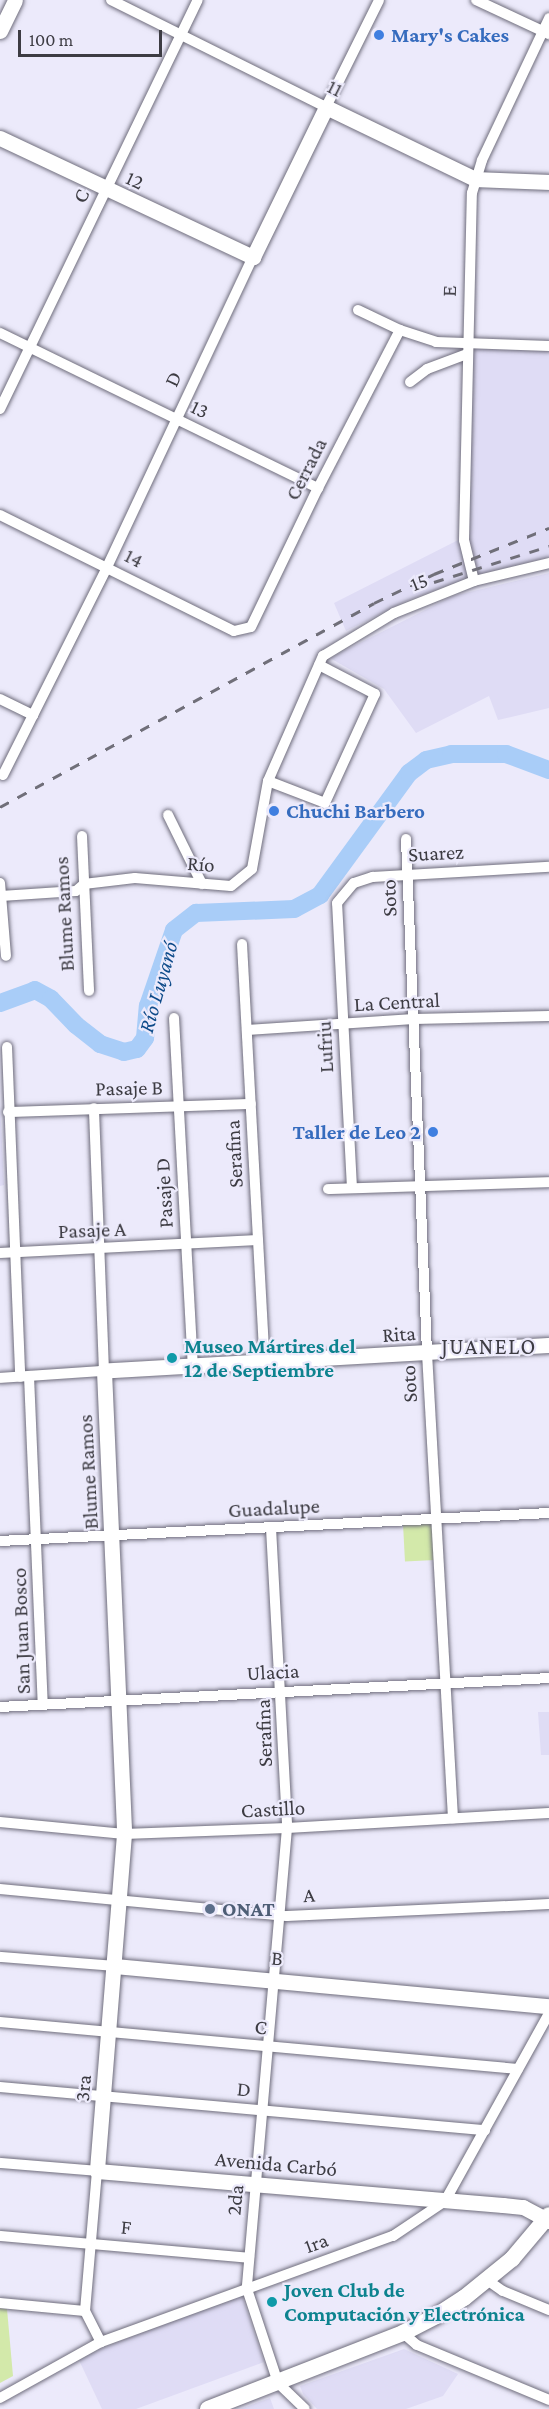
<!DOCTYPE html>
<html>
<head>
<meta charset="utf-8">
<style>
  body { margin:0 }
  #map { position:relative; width:549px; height:2409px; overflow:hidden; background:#eceafb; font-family:"Crimson Pro",serif }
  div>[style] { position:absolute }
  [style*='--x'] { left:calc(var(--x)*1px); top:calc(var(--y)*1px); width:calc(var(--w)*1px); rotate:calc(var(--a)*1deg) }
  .built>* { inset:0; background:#dfdcf5 }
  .green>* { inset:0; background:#d3e9aa; transform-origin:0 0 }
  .river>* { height:18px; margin:-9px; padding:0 9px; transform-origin:9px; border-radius:9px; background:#a9cdf8 }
  .roads { filter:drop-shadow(0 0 2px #6f6d7c) drop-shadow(0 0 2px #6f6d7c) }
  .street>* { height:10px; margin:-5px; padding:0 5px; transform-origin:5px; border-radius:5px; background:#fff }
  .secondary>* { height:15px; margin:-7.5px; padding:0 7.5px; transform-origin:7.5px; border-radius:7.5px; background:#fff }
  .primary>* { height:16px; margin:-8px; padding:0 8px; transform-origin:8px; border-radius:8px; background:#fff }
  .rail>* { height:3px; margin-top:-1.5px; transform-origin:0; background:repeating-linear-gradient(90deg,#706f79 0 10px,transparent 0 20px) }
  .dots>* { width:16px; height:16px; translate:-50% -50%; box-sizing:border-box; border:3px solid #eceafb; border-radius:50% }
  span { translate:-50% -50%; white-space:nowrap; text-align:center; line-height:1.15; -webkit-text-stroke:4.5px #eceafb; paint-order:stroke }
  .shop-label { font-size:21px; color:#366cbe; font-weight:700 }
  .left { translate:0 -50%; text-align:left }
  .right { translate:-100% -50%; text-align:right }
  .street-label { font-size:21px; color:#3d3c43 }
  .culture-label { font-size:21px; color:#0d838f; font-weight:700 }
  .service-label { font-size:21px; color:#4e5e75; font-weight:700 }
  .water-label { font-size:22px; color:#0d4a89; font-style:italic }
  .neighbourhood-label { font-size:22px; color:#3d3c43; letter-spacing:1.5px }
  .scale { position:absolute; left:18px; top:30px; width:144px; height:27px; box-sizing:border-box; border:3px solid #3d3c43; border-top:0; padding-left:8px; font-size:18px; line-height:21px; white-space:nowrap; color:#3d3c43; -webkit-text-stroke:4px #eceafb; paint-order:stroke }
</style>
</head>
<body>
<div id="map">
  <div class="built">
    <i style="clip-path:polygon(472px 347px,549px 351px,549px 557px,477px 575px,408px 600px,346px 631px,334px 603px,470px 534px)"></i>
    <i style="clip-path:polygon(549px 573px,549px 708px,498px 720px,489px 696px,416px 733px,384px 689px,330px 658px,453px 596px)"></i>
    <i style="clip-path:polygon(0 1102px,4px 1185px,0 1186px)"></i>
    <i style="clip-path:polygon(538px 1712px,549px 1712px,549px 1755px,541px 1755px)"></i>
    <i style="clip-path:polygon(241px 2293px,264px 2362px,136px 2409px,102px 2409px,78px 2358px)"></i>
    <i style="clip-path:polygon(404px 2349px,458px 2374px,443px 2396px,406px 2409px,317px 2409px,303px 2394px,300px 2386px)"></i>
    <i style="clip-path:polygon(270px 2398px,274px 2409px,240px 2409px)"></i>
  </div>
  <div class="green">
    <i style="left:433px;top:1523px;width:37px;height:30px;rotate:87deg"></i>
    <i style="clip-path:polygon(0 2308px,7px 2309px,13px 2376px,0 2383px)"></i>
  </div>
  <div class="river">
    <i style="--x:0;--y:1003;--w:37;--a:-20"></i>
    <i style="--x:35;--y:990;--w:18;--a:29"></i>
    <i style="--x:51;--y:999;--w:36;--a:46"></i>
    <i style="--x:76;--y:1025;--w:31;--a:38"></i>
    <i style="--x:100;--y:1044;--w:25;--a:18"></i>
    <i style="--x:124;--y:1052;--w:13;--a:-13"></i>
    <i style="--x:137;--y:1049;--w:14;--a:-54"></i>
    <i style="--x:145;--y:1038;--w:32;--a:-85"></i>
    <i style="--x:148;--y:1006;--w:80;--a:-71.1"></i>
    <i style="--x:174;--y:930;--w:28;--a:-38"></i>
    <i style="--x:196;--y:913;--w:98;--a:-2.3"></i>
    <i style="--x:294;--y:909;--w:30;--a:-28"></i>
    <i style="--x:320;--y:895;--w:151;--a:-53.9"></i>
    <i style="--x:409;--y:773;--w:21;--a:-37"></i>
    <i style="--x:426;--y:760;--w:26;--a:-13"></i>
    <i style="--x:451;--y:754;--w:55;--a:0"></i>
    <i style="--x:506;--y:754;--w:46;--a:20.4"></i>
  </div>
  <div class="roads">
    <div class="street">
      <i style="--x:111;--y:0;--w:240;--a:26.5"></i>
      <i style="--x:326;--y:107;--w:119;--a:-63.6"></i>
      <i style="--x:476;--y:0;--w:81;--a:25"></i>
      <i style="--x:358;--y:310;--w:47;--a:25.5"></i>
      <i style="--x:400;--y:330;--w:38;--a:18"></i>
      <i style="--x:436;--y:342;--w:113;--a:2"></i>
      <i style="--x:0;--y:333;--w:354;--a:26"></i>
      <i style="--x:410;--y:382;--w:21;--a:-37"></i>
      <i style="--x:427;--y:369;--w:43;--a:-20.6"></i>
      <i style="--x:0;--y:409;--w:454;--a:-64.2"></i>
      <i style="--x:0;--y:515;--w:261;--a:26.4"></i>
      <i style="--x:234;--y:631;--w:17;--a:-13"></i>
      <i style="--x:251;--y:627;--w:154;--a:-64.3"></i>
      <i style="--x:318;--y:488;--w:178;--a:-62.6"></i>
      <i style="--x:474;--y:581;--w:42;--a:-103.7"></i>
      <i style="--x:464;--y:540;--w:347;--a:-88.7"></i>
      <i style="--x:472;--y:193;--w:34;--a:-73"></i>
      <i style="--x:482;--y:160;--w:157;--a:-64.7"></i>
      <i style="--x:0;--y:699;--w:37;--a:26"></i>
      <i style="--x:3;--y:775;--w:233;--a:-63.4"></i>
      <i style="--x:107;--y:567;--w:343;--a:-64.8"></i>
      <i style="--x:268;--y:781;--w:61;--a:21.1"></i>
      <i style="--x:325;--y:803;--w:120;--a:-65.4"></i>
      <i style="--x:375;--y:694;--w:63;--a:-152.6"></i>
      <i style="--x:168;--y:815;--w:77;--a:63.8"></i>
      <i style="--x:82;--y:836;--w:155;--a:87.4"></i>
      <i style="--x:406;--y:839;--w:514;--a:87.66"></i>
      <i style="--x:427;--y:1353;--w:466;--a:86.8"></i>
      <i style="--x:0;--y:883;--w:73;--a:85.3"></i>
      <i style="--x:1;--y:896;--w:75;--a:-3.8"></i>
      <i style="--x:76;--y:891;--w:11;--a:-41"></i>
      <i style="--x:84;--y:884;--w:51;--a:-6.7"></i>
      <i style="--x:135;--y:878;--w:96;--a:4.8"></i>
      <i style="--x:231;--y:886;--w:27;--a:-39"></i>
      <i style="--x:252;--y:869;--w:89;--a:-79.7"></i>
      <i style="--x:268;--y:781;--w:137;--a:-66.3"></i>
      <i style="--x:323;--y:656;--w:83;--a:-31.2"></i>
      <i style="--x:394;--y:613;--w:86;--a:-21.8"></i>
      <i style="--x:474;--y:581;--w:77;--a:-13.5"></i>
      <i style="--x:242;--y:944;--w:420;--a:86.9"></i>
      <i style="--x:174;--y:1018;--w:349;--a:86.9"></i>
      <i style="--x:247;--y:1030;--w:167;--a:-3.8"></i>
      <i style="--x:414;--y:1019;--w:135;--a:-1.3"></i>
      <i style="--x:7;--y:1047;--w:330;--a:87.7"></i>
      <i style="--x:8;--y:1112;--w:243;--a:-1.9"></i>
      <i style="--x:352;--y:1188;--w:285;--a:-93"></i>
      <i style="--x:337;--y:903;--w:26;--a:-50"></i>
      <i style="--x:354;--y:883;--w:20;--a:-18"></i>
      <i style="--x:373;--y:877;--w:176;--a:-3.3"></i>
      <i style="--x:328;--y:1189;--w:221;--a:-1.8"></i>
      <i style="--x:0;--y:1253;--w:258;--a:-2.9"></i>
      <i style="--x:29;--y:1376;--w:329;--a:87.6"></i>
      <i style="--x:0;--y:1378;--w:104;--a:-3.9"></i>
      <i style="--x:104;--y:1371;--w:263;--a:-92.2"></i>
      <i style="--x:271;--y:1528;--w:300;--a:86.9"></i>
      <i style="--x:287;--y:1828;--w:463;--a:95"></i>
      <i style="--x:247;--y:2289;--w:99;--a:71.7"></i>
      <i style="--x:278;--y:2383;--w:37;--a:44"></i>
      <i style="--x:0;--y:1541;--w:550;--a:-2.92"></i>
      <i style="--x:0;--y:1707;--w:550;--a:-3.02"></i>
      <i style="--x:0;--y:1822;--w:125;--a:5.5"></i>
      <i style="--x:124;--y:1834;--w:163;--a:-2.1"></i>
      <i style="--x:287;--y:1828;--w:262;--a:-3.3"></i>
      <i style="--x:0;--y:1889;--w:288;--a:5.4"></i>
      <i style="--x:287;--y:1916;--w:262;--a:-2.6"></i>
      <i style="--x:0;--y:1957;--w:114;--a:4.5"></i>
      <i style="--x:0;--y:2022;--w:520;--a:5.18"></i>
      <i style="--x:0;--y:2087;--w:487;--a:5.1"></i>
      <i style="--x:0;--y:2163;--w:97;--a:4.7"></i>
      <i style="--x:97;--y:2171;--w:141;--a:94.9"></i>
      <i style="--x:85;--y:2311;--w:35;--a:63"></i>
      <i style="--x:0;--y:2236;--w:250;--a:5"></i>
      <i style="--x:487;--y:2280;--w:19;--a:35"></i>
      <i style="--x:503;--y:2291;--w:50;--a:22.4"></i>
      <i style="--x:0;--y:2303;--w:85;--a:5.4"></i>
      <i style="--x:403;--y:2333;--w:18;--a:41"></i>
      <i style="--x:417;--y:2345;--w:143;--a:22.6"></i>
      <i style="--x:0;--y:2398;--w:115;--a:-29"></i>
      <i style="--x:101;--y:2342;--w:311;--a:-20"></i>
      <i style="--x:393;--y:2236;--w:63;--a:-33.9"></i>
      <i style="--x:445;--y:2201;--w:215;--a:-61"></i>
    </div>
    <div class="secondary">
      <i style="--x:0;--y:31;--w:34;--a:-64"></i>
      <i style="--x:0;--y:138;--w:280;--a:25.2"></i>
      <i style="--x:253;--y:257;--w:167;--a:-64"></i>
      <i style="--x:326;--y:107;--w:165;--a:25.8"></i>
      <i style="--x:475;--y:179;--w:74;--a:2.3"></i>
      <i style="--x:549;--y:1345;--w:446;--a:176.7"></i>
      <i style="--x:104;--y:1371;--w:463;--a:87.5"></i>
      <i style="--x:124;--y:1834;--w:338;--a:94.6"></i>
      <i style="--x:97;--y:2171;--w:407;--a:4.8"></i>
      <i style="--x:503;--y:2205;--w:20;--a:6"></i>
      <i style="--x:523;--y:2207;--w:30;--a:28"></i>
      <i style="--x:114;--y:1966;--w:437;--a:5.3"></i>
    </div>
    <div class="primary">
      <i style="--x:208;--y:2409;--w:209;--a:-21.3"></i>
      <i style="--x:403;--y:2333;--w:37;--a:-27"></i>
      <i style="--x:436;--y:2316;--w:33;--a:-33"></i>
      <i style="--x:464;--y:2298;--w:62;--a:-39.1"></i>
      <i style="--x:512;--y:2259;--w:57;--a:-49.9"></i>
    </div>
  </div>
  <div class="rail">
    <i style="--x:434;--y:582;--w:121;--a:-17.4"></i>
    <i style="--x:0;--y:807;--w:426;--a:-28.6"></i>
    <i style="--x:374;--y:603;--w:67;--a:-25.8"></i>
    <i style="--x:434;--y:574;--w:124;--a:-21.8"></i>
  </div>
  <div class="dots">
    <i style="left:379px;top:35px;background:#3f7fe0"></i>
    <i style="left:274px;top:811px;background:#3f7fe0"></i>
    <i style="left:433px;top:1132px;background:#3f7fe0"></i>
    <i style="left:172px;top:1358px;background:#0f9aa8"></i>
    <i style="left:210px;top:1909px;background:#5c6f8a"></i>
    <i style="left:272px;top:2302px;background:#0f9aa8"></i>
  </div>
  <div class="shop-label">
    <span class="left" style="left:391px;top:35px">Mary's Cakes</span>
    <span class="left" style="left:286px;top:811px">Chuchi Barbero</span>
    <span class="right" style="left:421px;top:1132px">Taller de Leo 2</span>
  </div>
  <div class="street-label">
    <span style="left:335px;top:88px;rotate:27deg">11</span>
    <span style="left:135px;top:180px;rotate:25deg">12</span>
    <span style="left:81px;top:196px;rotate:-64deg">C</span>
    <span style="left:449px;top:291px;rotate:-88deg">E</span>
    <span style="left:173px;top:379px;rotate:-65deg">D</span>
    <span style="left:200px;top:409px;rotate:26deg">13</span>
    <span style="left:306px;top:469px;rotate:-63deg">Cerrada</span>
    <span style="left:134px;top:558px;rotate:27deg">14</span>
    <span style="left:419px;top:582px;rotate:-22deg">15</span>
    <span style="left:436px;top:853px;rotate:-3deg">Suarez</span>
    <span style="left:201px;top:864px;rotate:4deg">Río</span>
    <span style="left:389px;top:898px;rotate:-92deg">Soto</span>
    <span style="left:64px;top:914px;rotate:-93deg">Blume Ramos</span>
    <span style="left:397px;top:1002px;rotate:-3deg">La Central</span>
    <span style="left:325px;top:1047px;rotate:-93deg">Lufriu</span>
    <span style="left:129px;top:1088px;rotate:-1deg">Pasaje B</span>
    <span style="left:234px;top:1154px;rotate:-93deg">Serafina</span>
    <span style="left:164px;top:1193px;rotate:-93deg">Pasaje D</span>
    <span style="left:92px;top:1230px;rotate:-2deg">Pasaje A</span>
    <span style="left:399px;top:1334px;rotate:-4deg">Rita</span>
    <span style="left:409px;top:1384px;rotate:-93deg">Soto</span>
    <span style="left:88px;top:1472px;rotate:-93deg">Blume Ramos</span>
    <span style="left:274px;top:1508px;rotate:-3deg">Guadalupe</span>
    <span style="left:21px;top:1631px;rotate:-92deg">San Juan Bosco</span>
    <span style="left:273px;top:1672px;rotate:-3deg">Ulacia</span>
    <span style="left:264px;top:1733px;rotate:-92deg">Serafina</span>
    <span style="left:273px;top:1809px;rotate:-3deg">Castillo</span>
    <span style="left:309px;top:1895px;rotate:-3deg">A</span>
    <span style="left:277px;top:1958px;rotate:5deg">B</span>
    <span style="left:261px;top:2027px;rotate:6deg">C</span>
    <span style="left:83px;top:2088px;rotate:-85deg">3ra</span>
    <span style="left:244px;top:2089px;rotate:6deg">D</span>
    <span style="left:276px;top:2164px;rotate:5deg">Avenida Carbó</span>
    <span style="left:235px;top:2200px;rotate:-84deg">2da</span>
    <span style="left:126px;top:2227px;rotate:5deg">F</span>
    <span style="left:316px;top:2243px;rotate:-20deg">1ra</span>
  </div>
  <div class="culture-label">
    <span class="left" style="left:184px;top:1358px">Museo Mártires del<br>12 de Septiembre</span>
    <span class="left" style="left:284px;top:2302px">Joven Club de<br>Computación y Electrónica</span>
  </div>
  <div class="service-label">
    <span class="left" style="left:222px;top:1909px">ONAT</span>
  </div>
  <div class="water-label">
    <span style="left:158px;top:987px;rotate:-74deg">Río Luyanó</span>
  </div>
  <div class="neighbourhood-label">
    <span style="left:489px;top:1347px">JUANELO</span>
  </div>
  <div class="scale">100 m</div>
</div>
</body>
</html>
